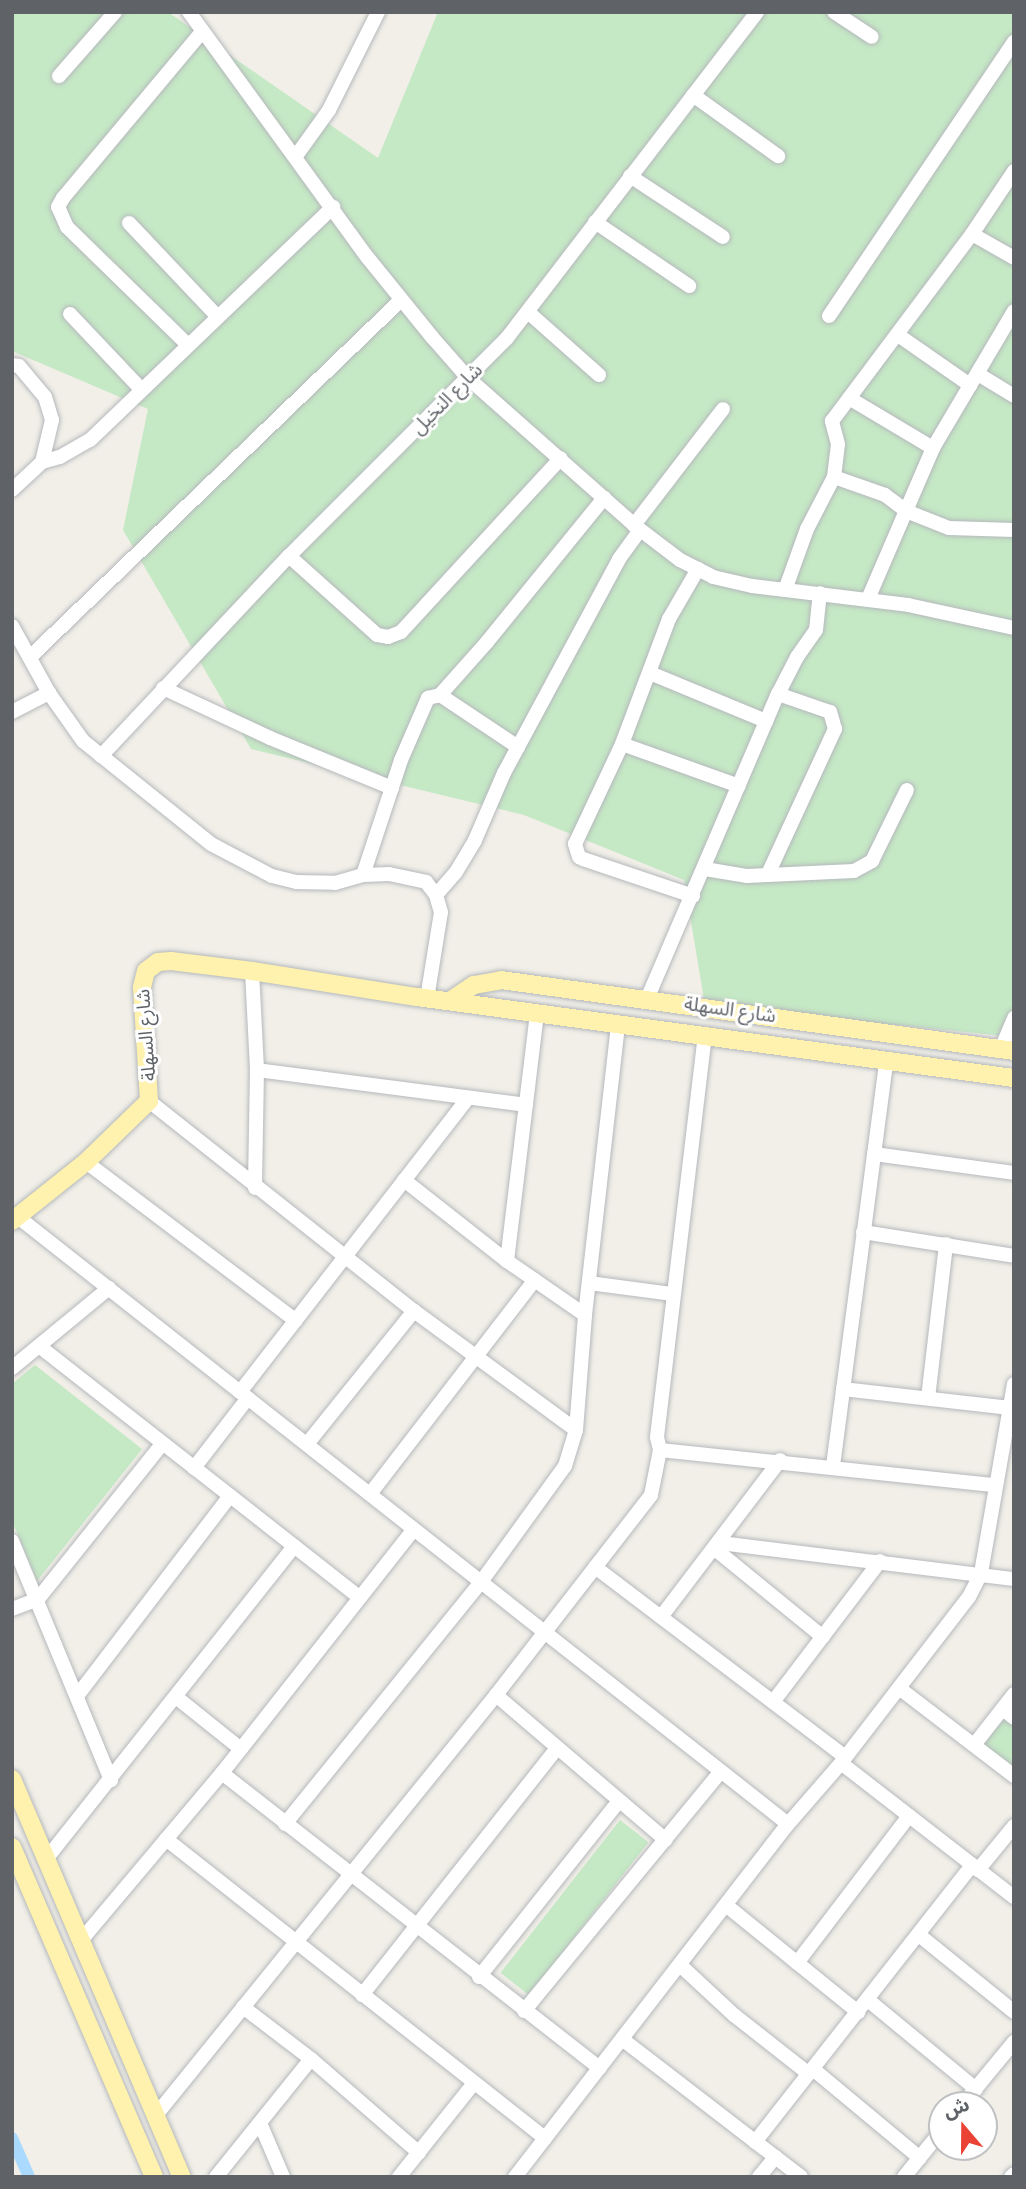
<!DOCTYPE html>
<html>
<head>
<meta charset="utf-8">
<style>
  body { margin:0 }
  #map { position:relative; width:1026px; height:2189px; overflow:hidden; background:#f1efe8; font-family:Poppins,"Noto Sans Arabic",sans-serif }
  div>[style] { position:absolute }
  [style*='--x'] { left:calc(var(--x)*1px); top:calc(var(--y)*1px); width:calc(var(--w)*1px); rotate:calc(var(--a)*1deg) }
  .green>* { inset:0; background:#c5e8c5; transform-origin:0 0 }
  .canal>* { height:12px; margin:-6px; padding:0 6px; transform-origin:6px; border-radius:6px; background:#aadaff }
  .roads { filter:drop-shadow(0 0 2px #b5b8bc) drop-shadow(0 0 2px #b5b8bc) }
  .minor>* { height:14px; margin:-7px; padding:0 7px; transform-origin:7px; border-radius:7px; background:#fff }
  .major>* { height:18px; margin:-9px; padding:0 9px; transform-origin:9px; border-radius:9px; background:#fff2af }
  span { translate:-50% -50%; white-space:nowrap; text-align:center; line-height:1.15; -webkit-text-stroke:6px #fff; paint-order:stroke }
  .street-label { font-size:19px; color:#5f6368 }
  .frame { position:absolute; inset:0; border:14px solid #5f6368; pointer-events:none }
  .north { position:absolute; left:928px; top:2091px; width:70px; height:70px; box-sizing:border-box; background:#fff; border:2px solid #bfc1c3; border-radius:50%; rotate:340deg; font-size:19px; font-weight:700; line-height:28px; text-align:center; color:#5f6368 }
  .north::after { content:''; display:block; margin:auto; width:24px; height:32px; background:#ea4335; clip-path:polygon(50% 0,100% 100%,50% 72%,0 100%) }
</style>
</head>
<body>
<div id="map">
  <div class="green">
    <i style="clip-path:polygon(12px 12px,168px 12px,378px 158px,438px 12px,1014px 12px,1014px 1037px,705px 1005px,684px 880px,524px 815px,251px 749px,123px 530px,148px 409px,12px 351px)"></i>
    <i style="clip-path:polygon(35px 1365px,142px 1449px,37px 1581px,12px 1521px,12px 1384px)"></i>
    <i style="clip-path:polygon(1004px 1717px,1014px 1725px,1014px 1770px,982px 1745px)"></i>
    <i style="left:620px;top:1820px;width:36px;height:194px;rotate:38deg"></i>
  </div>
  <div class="canal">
    <i style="--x:12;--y:2138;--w:43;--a:66.4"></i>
  </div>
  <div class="roads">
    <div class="minor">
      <i style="--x:189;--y:12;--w:304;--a:54"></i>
      <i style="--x:368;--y:258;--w:102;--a:51"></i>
      <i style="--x:432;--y:337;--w:55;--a:48.7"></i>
      <i style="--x:468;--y:378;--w:222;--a:41.5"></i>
      <i style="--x:634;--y:525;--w:58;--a:37.3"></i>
      <i style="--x:680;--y:560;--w:37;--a:27"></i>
      <i style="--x:713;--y:577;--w:40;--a:13"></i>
      <i style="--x:752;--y:586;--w:157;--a:6.9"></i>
      <i style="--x:908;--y:605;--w:108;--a:12.2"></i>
      <i style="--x:834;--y:12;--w:45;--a:33.3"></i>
      <i style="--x:59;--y:76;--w:85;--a:-48.8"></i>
      <i style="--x:693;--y:95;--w:105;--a:35.7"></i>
      <i style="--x:296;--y:156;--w:57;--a:-54.3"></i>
      <i style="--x:329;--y:110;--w:110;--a:-63.4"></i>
      <i style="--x:630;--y:176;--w:111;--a:33.3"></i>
      <i style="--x:595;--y:222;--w:114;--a:34.2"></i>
      <i style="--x:129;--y:223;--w:129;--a:46.6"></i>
      <i style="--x:972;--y:234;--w:48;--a:29.7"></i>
      <i style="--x:528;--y:312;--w:95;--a:41.6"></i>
      <i style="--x:70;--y:314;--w:103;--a:46.6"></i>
      <i style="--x:829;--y:316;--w:331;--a:-56"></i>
      <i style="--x:898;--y:335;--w:88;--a:34.8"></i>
      <i style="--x:188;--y:345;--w:169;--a:-135.7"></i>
      <i style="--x:67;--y:227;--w:22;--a:-114"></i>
      <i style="--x:58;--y:207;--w:10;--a:-61"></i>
      <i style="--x:63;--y:198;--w:217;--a:-50.1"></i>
      <i style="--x:12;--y:365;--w:7;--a:8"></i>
      <i style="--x:19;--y:366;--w:40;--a:50"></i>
      <i style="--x:45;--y:397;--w:24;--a:73"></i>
      <i style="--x:52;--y:420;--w:43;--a:103.4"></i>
      <i style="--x:978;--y:374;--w:42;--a:31.4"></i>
      <i style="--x:849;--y:398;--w:98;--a:30.8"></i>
      <i style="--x:834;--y:477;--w:33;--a:-83"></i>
      <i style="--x:838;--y:444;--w:24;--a:-105"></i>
      <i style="--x:832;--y:421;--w:234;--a:-53.2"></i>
      <i style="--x:972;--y:234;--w:76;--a:-56.3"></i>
      <i style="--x:12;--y:490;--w:41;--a:-43"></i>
      <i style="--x:42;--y:462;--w:19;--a:-16"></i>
      <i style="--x:60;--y:457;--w:34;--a:-30"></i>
      <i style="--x:90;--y:440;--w:337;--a:-43.8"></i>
      <i style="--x:634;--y:525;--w:146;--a:-52.5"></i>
      <i style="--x:289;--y:556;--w:118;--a:41.9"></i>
      <i style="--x:377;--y:635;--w:11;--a:10"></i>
      <i style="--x:388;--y:637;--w:14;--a:-21"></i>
      <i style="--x:401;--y:632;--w:236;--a:-47.4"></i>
      <i style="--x:785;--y:590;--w:65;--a:-70.2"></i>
      <i style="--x:807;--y:529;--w:59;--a:-62.6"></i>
      <i style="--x:834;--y:477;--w:54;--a:19.4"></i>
      <i style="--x:885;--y:495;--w:26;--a:37"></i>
      <i style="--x:906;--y:511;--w:46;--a:21.6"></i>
      <i style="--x:949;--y:528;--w:65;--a:1.8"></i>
      <i style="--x:868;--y:599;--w:164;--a:-66.7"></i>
      <i style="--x:933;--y:448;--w:159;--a:-59.4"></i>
      <i style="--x:12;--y:626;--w:77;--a:61.1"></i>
      <i style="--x:49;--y:693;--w:59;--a:54.7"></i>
      <i style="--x:83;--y:741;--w:164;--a:38.8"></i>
      <i style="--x:211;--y:844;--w:69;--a:27.7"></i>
      <i style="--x:272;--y:876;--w:25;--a:14"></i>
      <i style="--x:296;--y:882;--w:39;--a:1"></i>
      <i style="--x:335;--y:883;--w:29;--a:-16"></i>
      <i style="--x:363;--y:875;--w:26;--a:-2"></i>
      <i style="--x:389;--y:874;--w:38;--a:12"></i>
      <i style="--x:426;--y:882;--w:16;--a:52"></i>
      <i style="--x:436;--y:895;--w:18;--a:74"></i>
      <i style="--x:441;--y:912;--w:87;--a:99.2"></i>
      <i style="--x:30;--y:657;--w:515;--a:-43.9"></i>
      <i style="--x:650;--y:673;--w:126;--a:22.5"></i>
      <i style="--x:163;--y:688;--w:118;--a:25"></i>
      <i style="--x:270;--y:738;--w:132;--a:22.3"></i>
      <i style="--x:440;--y:695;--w:94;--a:33.7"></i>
      <i style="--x:12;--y:712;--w:42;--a:-27.2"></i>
      <i style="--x:622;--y:744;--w:124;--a:19.7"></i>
      <i style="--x:101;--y:756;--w:274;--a:-46.8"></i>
      <i style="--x:289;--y:556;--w:308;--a:-45"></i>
      <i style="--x:507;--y:338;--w:411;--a:-52.5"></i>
      <i style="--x:705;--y:869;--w:43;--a:9.5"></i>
      <i style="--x:747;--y:876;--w:107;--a:-2.7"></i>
      <i style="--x:854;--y:871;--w:21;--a:-29"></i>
      <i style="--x:872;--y:861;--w:79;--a:-63.8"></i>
      <i style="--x:768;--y:874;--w:160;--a:-65.2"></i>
      <i style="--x:835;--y:729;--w:18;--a:-106"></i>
      <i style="--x:830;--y:712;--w:55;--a:-160.9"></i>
      <i style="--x:363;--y:875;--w:121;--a:-71.7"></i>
      <i style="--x:401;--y:760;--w:68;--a:-66.5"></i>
      <i style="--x:428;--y:698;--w:12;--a:-14"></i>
      <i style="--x:440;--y:695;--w:71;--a:-48.4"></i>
      <i style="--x:487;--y:642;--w:186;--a:-50.9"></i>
      <i style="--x:436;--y:895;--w:30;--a:-49"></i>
      <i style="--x:456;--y:872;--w:37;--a:-59"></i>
      <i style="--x:475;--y:840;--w:73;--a:-66.6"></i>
      <i style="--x:504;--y:773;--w:243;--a:-61.7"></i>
      <i style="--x:619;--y:559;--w:36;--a:-54"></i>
      <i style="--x:693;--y:896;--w:116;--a:-161.4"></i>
      <i style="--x:583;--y:859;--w:4;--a:-153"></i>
      <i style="--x:579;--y:857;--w:14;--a:-107"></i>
      <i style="--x:575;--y:844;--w:110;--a:-64.8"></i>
      <i style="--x:622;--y:744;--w:134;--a:-69.4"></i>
      <i style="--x:669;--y:619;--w:58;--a:-59.9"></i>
      <i style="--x:252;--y:971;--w:99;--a:87.1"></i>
      <i style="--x:257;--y:1070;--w:118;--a:91"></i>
      <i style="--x:647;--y:999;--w:332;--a:-66.8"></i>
      <i style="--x:778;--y:694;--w:42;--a:-62.8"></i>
      <i style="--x:797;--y:657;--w:33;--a:-55"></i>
      <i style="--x:816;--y:630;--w:37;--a:-84"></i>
      <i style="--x:1001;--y:1049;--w:34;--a:-67"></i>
      <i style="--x:257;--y:1070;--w:271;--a:7.4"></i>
      <i style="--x:149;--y:1101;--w:338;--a:38.4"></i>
      <i style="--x:414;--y:1311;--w:201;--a:36.3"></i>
      <i style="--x:874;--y:1154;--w:141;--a:7.7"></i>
      <i style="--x:86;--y:1162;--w:263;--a:37.1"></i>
      <i style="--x:404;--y:1180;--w:131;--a:38.2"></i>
      <i style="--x:507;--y:1261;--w:95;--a:34.7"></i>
      <i style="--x:18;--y:1217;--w:980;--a:38.25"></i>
      <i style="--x:863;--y:1232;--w:153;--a:9"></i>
      <i style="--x:507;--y:1261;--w:251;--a:-83.1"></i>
      <i style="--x:589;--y:1283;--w:85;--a:7.5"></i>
      <i style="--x:39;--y:1346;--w:407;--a:38.1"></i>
      <i style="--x:12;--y:1368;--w:126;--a:-39.5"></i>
      <i style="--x:843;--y:1389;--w:168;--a:6.5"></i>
      <i style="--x:240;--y:1392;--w:372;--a:-52.2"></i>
      <i style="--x:928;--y:1398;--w:155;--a:-83.3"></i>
      <i style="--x:307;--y:1444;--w:171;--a:-51.2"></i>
      <i style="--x:660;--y:1450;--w:337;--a:6"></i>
      <i style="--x:833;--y:1466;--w:407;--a:-82.5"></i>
      <i style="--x:194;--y:1468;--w:88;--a:-52.4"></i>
      <i style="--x:370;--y:1494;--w:270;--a:-52.4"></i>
      <i style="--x:12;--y:1541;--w:259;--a:67.5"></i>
      <i style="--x:720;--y:1543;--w:296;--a:7"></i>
      <i style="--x:715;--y:1549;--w:139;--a:39.2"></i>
      <i style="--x:595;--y:1567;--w:314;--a:37.2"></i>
      <i style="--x:12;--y:1609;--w:28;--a:-21"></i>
      <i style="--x:38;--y:1599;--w:198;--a:-51.3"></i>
      <i style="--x:661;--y:1617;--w:197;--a:-52.8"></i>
      <i style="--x:899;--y:1688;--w:145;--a:37.4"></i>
      <i style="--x:496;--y:1695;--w:223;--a:40.5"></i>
      <i style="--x:77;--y:1696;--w:252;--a:-52.6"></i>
      <i style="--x:176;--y:1697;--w:83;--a:38.7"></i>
      <i style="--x:773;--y:1702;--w:177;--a:-52.8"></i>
      <i style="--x:1003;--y:1709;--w:14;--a:39"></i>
      <i style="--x:974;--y:1745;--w:65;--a:-51.9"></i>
      <i style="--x:841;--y:1763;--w:219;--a:37.8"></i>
      <i style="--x:222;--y:1773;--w:479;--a:38"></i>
      <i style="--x:285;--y:1824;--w:311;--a:-51"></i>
      <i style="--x:481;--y:1582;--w:143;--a:-54.1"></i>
      <i style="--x:565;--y:1466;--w:38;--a:-73"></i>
      <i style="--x:576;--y:1430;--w:115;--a:-85.5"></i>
      <i style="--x:585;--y:1315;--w:292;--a:-83.5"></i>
      <i style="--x:166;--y:1839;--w:483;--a:38.3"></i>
      <i style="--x:47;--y:1858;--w:398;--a:-51.6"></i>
      <i style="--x:978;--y:1870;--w:57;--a:-50.7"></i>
      <i style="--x:727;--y:1906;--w:169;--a:39"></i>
      <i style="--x:919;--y:1935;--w:122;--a:39"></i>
      <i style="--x:83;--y:1938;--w:216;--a:-49.9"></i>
      <i style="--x:222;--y:1773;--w:310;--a:-51.8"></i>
      <i style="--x:797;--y:1963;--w:185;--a:-52.7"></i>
      <i style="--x:680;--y:1965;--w:74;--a:42.8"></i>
      <i style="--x:734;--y:2015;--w:95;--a:38.2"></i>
      <i style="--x:479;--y:1977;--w:225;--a:-51.5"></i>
      <i style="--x:362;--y:1995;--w:315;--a:-51.7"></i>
      <i style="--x:868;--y:2000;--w:140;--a:39.5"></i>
      <i style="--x:243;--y:2007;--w:86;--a:37.4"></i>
      <i style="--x:311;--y:2059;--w:143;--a:41"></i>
      <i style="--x:524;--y:2011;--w:310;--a:-50.6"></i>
      <i style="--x:622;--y:2039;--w:226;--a:37.6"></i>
      <i style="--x:813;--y:2069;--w:139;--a:39.8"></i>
      <i style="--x:962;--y:2105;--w:82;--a:-50.5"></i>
      <i style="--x:156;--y:2115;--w:540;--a:-51.01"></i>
      <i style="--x:496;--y:1695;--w:253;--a:-52.2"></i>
      <i style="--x:651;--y:1495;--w:46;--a:-78.7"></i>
      <i style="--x:660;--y:1450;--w:13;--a:-103"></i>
      <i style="--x:657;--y:1437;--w:403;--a:-83.2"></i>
      <i style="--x:260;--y:2123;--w:59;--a:66.9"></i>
      <i style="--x:755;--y:2142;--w:352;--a:-51.9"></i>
      <i style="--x:216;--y:2177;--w:151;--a:-51.2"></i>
      <i style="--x:399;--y:2177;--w:120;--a:-51.4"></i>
      <i style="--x:515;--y:2177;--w:446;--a:-52.3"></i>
      <i style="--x:788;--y:1824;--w:81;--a:-49"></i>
      <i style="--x:841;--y:1763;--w:210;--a:-52.4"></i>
      <i style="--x:969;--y:1597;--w:27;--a:-63"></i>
      <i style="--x:981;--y:1573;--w:192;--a:-80.1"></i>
      <i style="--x:759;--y:2177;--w:26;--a:-51"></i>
      <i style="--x:904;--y:2177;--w:60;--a:-51"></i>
      <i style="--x:1011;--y:2177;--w:4;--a:-45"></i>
    </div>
    <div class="major">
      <i style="--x:450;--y:1001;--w:29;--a:-34"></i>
      <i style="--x:474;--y:985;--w:27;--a:-10"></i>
      <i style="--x:501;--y:980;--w:518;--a:7.88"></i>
      <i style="--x:12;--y:1221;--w:95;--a:-38.6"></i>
      <i style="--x:86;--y:1162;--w:88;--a:-44.1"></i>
      <i style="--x:149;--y:1101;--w:114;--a:-93.5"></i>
      <i style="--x:142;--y:987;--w:16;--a:-76"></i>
      <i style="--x:146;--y:971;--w:15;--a:-37"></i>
      <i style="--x:158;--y:962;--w:13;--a:-4"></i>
      <i style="--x:171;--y:961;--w:82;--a:7"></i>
      <i style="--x:252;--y:971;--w:167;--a:9"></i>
      <i style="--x:417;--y:997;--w:602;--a:7.73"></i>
      <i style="--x:12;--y:1779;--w:433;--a:66.9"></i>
      <i style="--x:12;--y:1847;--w:359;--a:66.7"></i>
    </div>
  </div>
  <div class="street-label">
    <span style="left:447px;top:399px;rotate:-45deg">شارع النخيل</span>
    <span style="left:730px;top:1010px;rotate:8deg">شارع السهلة</span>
    <span style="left:146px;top:1035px;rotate:-94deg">شارع السهلة</span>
  </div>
  <div class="frame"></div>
  <div class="north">ش</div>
</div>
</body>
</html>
